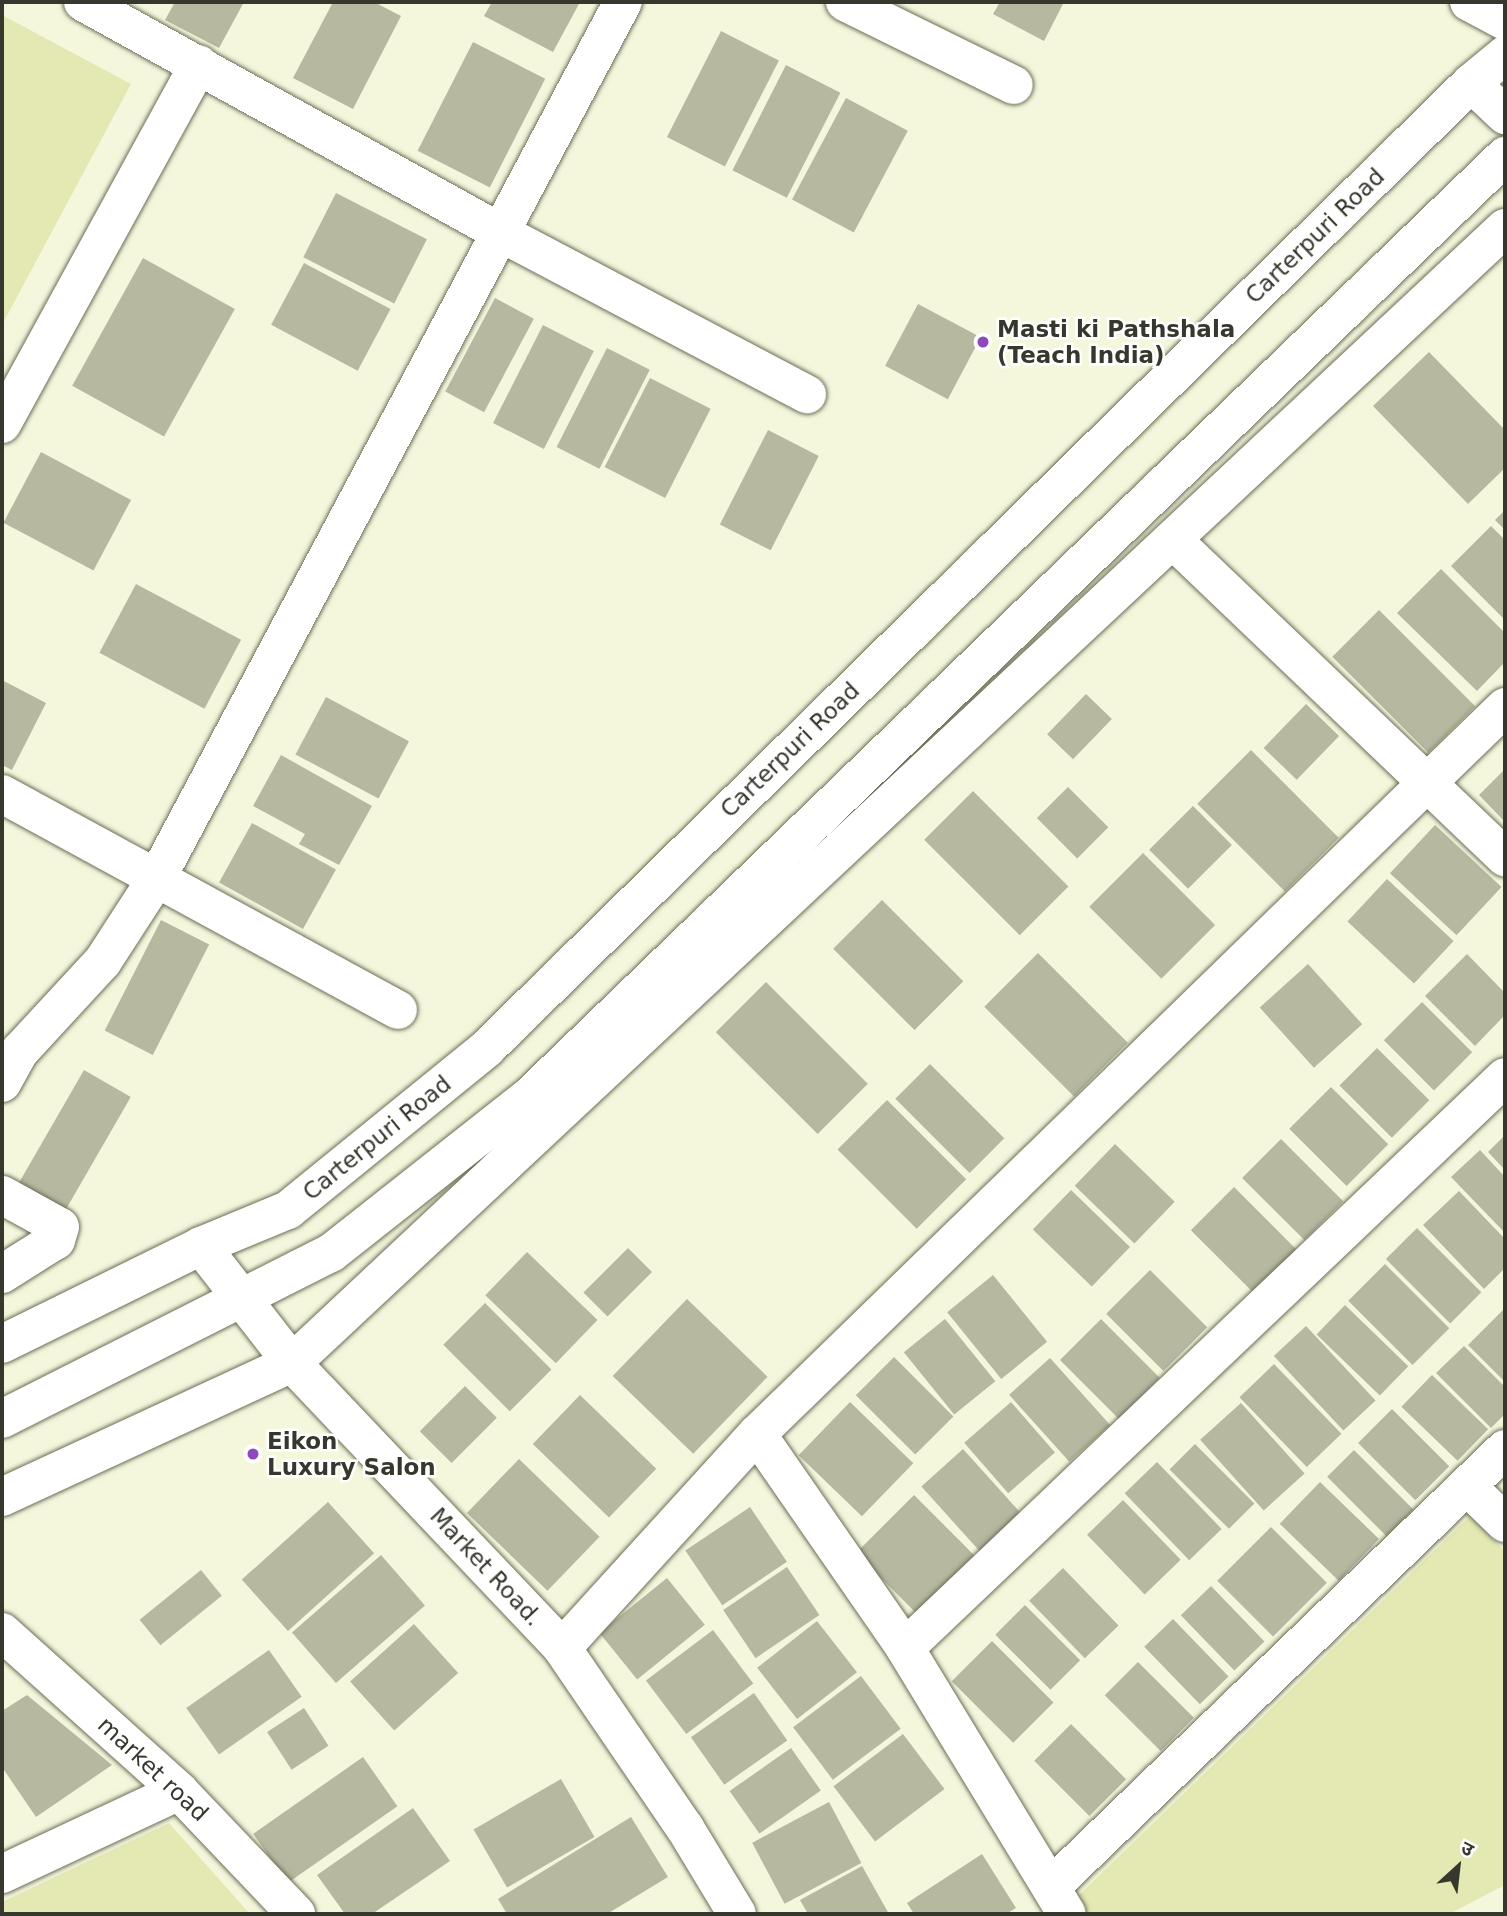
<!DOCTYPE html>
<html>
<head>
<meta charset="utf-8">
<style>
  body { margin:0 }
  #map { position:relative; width:1507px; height:1916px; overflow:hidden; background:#f5f7dd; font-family:"DejaVu Sans","Noto Sans Devanagari",sans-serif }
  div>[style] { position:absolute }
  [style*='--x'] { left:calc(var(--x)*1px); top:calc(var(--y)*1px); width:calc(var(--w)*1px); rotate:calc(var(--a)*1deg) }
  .green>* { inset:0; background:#e4e8b3 }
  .building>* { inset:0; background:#b6b8a0; transform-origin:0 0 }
  .roads { filter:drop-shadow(0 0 2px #6b6d56) drop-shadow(0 0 2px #6b6d56) }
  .minor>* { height:38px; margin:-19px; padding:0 19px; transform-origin:19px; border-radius:19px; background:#fff }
  .major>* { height:38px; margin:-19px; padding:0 19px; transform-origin:19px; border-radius:19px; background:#fff }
  .dots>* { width:19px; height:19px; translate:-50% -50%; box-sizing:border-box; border:4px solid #fff; border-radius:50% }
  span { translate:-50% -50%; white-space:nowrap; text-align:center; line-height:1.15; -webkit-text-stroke:5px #fff; paint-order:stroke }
  .street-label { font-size:23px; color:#36372d }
  .poi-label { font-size:23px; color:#36372d; font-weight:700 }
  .left { translate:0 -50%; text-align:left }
  .frame { position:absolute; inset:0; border:4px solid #36372d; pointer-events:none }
  .north { position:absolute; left:1423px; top:1832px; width:70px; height:70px; -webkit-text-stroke:5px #fff; paint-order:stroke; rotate:27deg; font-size:19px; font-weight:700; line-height:28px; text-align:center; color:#36372d }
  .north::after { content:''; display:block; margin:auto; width:24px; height:32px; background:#36372d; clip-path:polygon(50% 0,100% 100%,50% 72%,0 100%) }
</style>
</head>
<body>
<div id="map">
  <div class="green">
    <i style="clip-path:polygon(2px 15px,131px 84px,2px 325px)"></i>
    <i style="clip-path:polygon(1470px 1516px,1505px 1551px,1505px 1885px,1449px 1914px,1083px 1914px,1075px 1899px)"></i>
    <i style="clip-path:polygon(169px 1823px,250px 1914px,2px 1914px,2px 1902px)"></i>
  </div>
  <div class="building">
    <i style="clip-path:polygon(175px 2px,244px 2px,219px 48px,165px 20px)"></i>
    <i style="clip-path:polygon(333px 2px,374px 2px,401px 16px,353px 109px,293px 78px)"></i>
    <i style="clip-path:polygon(492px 2px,580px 2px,553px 52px,484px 16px)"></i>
    <i style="clip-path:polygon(1000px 2px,1064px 2px,1044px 41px,993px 14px)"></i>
    <i style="left:721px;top:31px;width:65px;height:119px;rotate:27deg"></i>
    <i style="left:473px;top:42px;width:81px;height:122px;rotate:27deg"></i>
    <i style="left:786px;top:65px;width:61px;height:118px;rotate:27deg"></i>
    <i style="left:846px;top:98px;width:70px;height:115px;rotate:28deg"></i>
    <i style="left:336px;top:193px;width:102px;height:72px;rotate:27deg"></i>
    <i style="left:143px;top:258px;width:105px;height:146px;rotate:29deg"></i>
    <i style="left:304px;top:263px;width:98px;height:70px;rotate:28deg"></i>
    <i style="left:495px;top:298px;width:44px;height:106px;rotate:28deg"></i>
    <i style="left:918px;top:304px;width:71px;height:70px;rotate:28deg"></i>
    <i style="left:543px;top:325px;width:57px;height:110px;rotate:27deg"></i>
    <i style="left:607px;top:348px;width:48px;height:111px;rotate:27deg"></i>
    <i style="clip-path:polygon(1429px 352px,1505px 430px,1505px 468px,1468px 504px,1373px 406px)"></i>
    <i style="left:650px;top:378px;width:68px;height:100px;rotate:27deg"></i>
    <i style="left:768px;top:430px;width:57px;height:106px;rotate:27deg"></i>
    <i style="left:41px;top:452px;width:102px;height:80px;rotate:28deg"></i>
    <i style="clip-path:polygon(1505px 510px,1505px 530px,1495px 520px)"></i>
    <i style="clip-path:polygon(1491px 526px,1505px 540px,1505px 620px,1451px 566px)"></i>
    <i style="clip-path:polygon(1441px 569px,1505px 633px,1505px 662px,1477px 691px,1397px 613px)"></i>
    <i style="left:136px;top:584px;width:119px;height:78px;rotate:28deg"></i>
    <i style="left:1379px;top:610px;width:136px;height:66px;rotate:45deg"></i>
    <i style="clip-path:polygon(2px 680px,46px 703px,12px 770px,2px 765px)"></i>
    <i style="left:1086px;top:694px;width:36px;height:56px;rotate:44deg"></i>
    <i style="left:326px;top:697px;width:94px;height:65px;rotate:28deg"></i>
    <i style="left:1306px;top:704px;width:46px;height:61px;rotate:44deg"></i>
    <i style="left:1251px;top:750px;width:124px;height:76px;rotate:45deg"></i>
    <i style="clip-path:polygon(281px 755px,372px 806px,339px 865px,299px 844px,305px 834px,253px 806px)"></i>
    <i style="clip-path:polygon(1505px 769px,1505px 822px,1479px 795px)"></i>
    <i style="left:1068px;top:787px;width:57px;height:44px;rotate:45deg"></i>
    <i style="left:973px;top:791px;width:135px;height:69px;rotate:45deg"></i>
    <i style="left:1193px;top:806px;width:55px;height:62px;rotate:45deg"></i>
    <i style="left:252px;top:823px;width:96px;height:68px;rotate:29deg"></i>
    <i style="left:1435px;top:825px;width:91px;height:66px;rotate:43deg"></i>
    <i style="left:1143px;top:853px;width:102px;height:76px;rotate:45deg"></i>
    <i style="left:1387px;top:879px;width:91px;height:58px;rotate:43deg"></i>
    <i style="left:882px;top:900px;width:115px;height:69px;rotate:45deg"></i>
    <i style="left:161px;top:920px;width:54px;height:124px;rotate:27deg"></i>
    <i style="left:1038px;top:953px;width:127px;height:76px;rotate:45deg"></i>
    <i style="clip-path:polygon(1467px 954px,1505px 993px,1505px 1015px,1475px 1046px,1425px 996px)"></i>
    <i style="left:1308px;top:964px;width:81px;height:65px;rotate:48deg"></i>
    <i style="left:766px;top:982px;width:144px;height:71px;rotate:45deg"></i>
    <i style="left:1422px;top:1002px;width:71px;height:54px;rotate:45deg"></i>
    <i style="left:1377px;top:1048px;width:74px;height:53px;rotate:45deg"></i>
    <i style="left:930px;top:1064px;width:105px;height:49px;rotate:45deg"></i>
    <i style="left:84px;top:1070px;width:54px;height:137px;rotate:30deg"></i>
    <i style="left:1331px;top:1087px;width:81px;height:59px;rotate:45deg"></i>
    <i style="left:887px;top:1100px;width:112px;height:70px;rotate:45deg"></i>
    <i style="clip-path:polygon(1505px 1135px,1505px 1170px,1488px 1152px)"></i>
    <i style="left:1281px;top:1139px;width:88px;height:55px;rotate:45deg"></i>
    <i style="left:1115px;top:1144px;width:83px;height:58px;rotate:44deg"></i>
    <i style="clip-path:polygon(1480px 1150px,1505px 1177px,1505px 1233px,1451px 1177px)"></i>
    <i style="left:1234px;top:1187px;width:89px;height:61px;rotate:45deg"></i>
    <i style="left:1071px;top:1190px;width:82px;height:55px;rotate:44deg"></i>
    <i style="clip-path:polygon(1459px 1191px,1505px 1239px,1505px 1268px,1484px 1289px,1423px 1225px)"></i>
    <i style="left:1417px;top:1228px;width:91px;height:44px;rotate:45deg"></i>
    <i style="left:628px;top:1248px;width:34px;height:63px;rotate:45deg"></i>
    <i style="left:527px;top:1252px;width:98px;height:60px;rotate:44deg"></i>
    <i style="left:1385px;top:1264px;width:91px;height:52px;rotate:45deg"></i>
    <i style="left:1150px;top:1270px;width:81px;height:62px;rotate:45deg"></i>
    <i style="left:993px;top:1275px;width:86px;height:59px;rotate:51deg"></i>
    <i style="left:687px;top:1299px;width:112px;height:107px;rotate:44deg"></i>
    <i style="left:485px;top:1303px;width:94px;height:59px;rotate:45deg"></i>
    <i style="left:1345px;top:1305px;width:88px;height:41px;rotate:44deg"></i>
    <i style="clip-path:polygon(1505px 1308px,1505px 1382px,1468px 1345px)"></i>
    <i style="left:945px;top:1319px;width:80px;height:53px;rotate:51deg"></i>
    <i style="left:1101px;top:1319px;width:83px;height:58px;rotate:45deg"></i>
    <i style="left:1306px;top:1326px;width:102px;height:44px;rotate:47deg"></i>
    <i style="clip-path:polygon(1464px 1346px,1505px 1387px,1505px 1414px,1491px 1428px,1436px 1373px)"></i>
    <i style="left:894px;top:1357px;width:84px;height:54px;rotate:45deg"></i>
    <i style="left:1050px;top:1358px;width:90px;height:55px;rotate:48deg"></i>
    <i style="left:1274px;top:1364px;width:97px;height:48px;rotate:46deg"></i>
    <i style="left:1432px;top:1375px;width:78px;height:44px;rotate:44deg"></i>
    <i style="left:465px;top:1386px;width:45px;height:64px;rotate:45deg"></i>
    <i style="left:580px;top:1395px;width:106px;height:68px;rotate:44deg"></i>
    <i style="left:850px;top:1402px;width:88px;height:74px;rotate:44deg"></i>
    <i style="left:1011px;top:1402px;width:67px;height:62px;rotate:49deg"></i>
    <i style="left:1241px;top:1403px;width:95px;height:55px;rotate:48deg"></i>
    <i style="left:1392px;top:1409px;width:81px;height:48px;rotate:45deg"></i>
    <i style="left:1195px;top:1444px;width:84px;height:36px;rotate:45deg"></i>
    <i style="left:963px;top:1449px;width:93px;height:56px;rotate:48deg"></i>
    <i style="left:1354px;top:1450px;width:84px;height:38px;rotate:45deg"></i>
    <i style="left:519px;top:1459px;width:112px;height:75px;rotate:44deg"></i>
    <i style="left:1157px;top:1462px;width:93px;height:45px;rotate:46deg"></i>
    <i style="left:1320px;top:1482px;width:82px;height:58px;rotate:44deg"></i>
    <i style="left:914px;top:1495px;width:94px;height:82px;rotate:45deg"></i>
    <i style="left:1123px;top:1500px;width:83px;height:50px;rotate:46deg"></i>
    <i style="left:328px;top:1502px;width:69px;height:116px;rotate:48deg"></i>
    <i style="left:750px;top:1507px;width:66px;height:78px;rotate:56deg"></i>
    <i style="left:1271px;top:1527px;width:79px;height:76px;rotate:45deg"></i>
    <i style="left:381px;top:1555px;width:67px;height:118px;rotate:49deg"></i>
    <i style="left:787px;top:1567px;width:58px;height:77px;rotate:56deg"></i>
    <i style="left:1063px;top:1568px;width:80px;height:47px;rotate:46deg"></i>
    <i style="left:201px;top:1570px;width:33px;height:79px;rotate:51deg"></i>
    <i style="left:667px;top:1578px;width:60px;height:87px;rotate:51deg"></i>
    <i style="left:1211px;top:1586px;width:77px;height:42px;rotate:46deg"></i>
    <i style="left:1025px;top:1605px;width:78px;height:42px;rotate:45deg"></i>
    <i style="left:1173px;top:1619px;width:80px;height:40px;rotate:46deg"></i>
    <i style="left:817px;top:1621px;width:65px;height:76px;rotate:52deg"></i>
    <i style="left:414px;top:1624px;width:66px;height:86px;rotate:48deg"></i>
    <i style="left:713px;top:1630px;width:67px;height:84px;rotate:53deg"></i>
    <i style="left:992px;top:1641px;width:87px;height:57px;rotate:45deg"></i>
    <i style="left:269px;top:1650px;width:57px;height:101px;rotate:55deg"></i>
    <i style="left:1138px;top:1662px;width:79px;height:47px;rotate:45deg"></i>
    <i style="left:861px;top:1676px;width:66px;height:85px;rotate:53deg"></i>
    <i style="left:754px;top:1693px;width:58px;height:77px;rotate:55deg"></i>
    <i style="clip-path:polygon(27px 1695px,112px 1765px,36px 1817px,2px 1767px,2px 1711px)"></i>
    <i style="left:304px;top:1708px;width:45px;height:44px;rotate:57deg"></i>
    <i style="left:1071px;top:1724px;width:78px;height:52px;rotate:45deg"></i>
    <i style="left:903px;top:1734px;width:69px;height:87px;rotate:53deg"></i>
    <i style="left:791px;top:1748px;width:52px;height:75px;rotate:55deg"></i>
    <i style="left:363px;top:1757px;width:60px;height:134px;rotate:55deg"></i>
    <i style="left:561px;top:1779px;width:67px;height:101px;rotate:60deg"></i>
    <i style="left:829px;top:1802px;width:69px;height:87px;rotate:62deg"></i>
    <i style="clip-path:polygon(413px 1808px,450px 1861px,372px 1914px,345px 1914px,317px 1875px)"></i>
    <i style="clip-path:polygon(631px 1817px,668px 1877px,607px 1914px,507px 1914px,498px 1899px)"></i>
    <i style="clip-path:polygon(982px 1854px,1016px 1908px,1006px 1914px,914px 1914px,907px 1903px)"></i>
    <i style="clip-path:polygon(862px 1866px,889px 1914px,808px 1914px,800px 1900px)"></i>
  </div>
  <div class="roads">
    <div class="minor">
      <i style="--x:83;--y:2;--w:478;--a:28.9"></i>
      <i style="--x:501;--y:233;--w:346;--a:27.8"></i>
      <i style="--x:845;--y:2;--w:188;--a:26.2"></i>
      <i style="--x:1469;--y:2;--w:41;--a:27.8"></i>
      <i style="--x:1471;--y:83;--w:47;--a:43.3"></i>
      <i style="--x:2;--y:424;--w:410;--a:-61.3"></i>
      <i style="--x:1174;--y:541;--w:458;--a:43.7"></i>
      <i style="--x:2;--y:794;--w:451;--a:28.6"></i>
      <i style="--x:2;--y:1083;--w:37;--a:-61"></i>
      <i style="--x:20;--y:1051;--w:122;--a:-47.3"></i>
      <i style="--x:103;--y:961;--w:101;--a:-57.1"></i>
      <i style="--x:158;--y:876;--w:990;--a:-61.99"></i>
      <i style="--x:2;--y:1195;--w:66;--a:28.9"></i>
      <i style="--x:60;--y:1227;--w:14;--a:107"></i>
      <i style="--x:56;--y:1240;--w:64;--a:147.8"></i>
      <i style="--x:201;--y:1246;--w:148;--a:52.1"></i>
      <i style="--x:292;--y:1363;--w:393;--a:46.5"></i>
      <i style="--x:562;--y:1648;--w:218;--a:55.7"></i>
      <i style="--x:685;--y:1828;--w:100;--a:58.8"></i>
      <i style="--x:757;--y:1434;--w:260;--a:55.3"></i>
      <i style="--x:905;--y:1648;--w:311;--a:58.7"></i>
      <i style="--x:1467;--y:1486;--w:53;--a:44.2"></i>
      <i style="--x:2;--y:1497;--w:319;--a:-24.8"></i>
      <i style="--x:292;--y:1363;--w:1661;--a:-43.1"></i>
      <i style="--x:2;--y:1632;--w:238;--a:41.9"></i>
      <i style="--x:179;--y:1791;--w:170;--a:46.4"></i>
      <i style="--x:562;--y:1648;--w:290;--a:-47.7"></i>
      <i style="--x:757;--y:1434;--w:1043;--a:-44.18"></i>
      <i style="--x:905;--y:1648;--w:828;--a:-43.58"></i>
      <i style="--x:2;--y:1874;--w:195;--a:-25.1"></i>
      <i style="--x:1053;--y:1885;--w:628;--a:-43.97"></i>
    </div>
    <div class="major">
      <i style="--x:2;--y:1344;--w:222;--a:-26.2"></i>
      <i style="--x:201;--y:1246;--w:94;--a:-22.5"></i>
      <i style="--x:288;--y:1210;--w:257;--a:-39.1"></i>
      <i style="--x:487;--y:1048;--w:1378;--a:-44.44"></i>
      <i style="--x:1471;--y:83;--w:44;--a:-39.5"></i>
      <i style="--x:2;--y:1419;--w:369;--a:-26.8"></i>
      <i style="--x:331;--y:1253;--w:256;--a:-38.3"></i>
      <i style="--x:532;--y:1094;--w:1352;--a:-43.95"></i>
    </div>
  </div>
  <div class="dots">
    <i style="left:983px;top:342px;background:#8e49bd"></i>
    <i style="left:253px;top:1454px;background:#8e49bd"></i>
  </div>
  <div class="street-label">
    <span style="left:1315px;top:236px;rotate:-44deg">Carterpuri Road</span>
    <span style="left:790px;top:750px;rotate:-44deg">Carterpuri Road</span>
    <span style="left:377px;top:1138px;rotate:-39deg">Carterpuri Road</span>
    <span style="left:486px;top:1567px;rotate:47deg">Market Road.</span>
    <span style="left:153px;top:1769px;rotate:43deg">market road</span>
  </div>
  <div class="poi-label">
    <span class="left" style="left:997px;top:342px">Masti ki Pathshala<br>(Teach India)</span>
    <span class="left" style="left:267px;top:1454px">Eikon<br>Luxury Salon</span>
  </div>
  <div class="frame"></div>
  <div class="north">उ</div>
</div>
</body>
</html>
